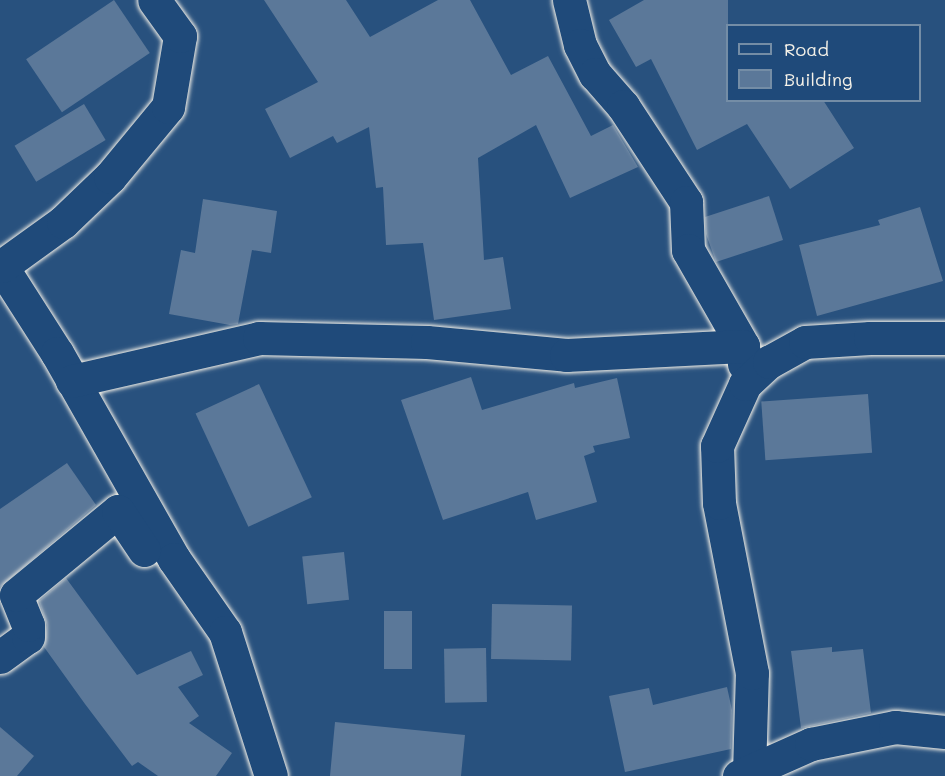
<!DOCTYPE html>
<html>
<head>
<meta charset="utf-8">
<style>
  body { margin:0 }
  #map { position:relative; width:945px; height:776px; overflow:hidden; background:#28517e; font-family:Mali,sans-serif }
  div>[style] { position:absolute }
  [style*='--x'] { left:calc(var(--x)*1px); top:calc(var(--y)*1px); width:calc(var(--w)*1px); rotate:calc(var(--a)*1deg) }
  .building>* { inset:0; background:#5b7899; transform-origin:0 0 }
  .roads { filter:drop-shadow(0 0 2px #f4f1e8) drop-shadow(0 0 2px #f4f1e8) }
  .minor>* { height:33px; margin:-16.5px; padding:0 16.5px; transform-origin:16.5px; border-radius:16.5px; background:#1f4a7a }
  span { translate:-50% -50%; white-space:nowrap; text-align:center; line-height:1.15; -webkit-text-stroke:5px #1f4a7a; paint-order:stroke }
  .legend { position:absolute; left:726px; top:24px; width:195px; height:78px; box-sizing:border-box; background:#1f4a7a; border:2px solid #748da6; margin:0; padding:8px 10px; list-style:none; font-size:18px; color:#f4f1e8 }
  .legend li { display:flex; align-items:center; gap:12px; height:30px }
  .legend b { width:30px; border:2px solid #748da6 }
</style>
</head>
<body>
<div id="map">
  <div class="building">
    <i style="left:114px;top:0;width:64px;height:106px;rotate:56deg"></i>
    <i style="clip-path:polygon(264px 0,346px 0,370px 37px,438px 0,470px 0,511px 75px,548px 56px,591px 136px,613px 125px,638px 167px,570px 198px,536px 125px,478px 158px,484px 260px,503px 257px,511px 309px,434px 320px,423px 243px,386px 245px,383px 187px,376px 188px,369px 127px,337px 143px,333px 136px,290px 158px,265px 109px,318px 82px)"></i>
    <i style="clip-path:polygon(644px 0,728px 0,728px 100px,823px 100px,854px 148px,790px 189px,747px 124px,697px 150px,651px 59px,636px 67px,609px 20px)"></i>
    <i style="left:84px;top:104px;width:42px;height:81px;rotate:59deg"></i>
    <i style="clip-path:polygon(769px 196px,783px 240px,716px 262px,706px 234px,705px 217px)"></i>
    <i style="clip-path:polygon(203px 199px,277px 211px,271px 253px,252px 250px,238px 324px,230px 325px,169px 314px,181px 250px,195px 253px)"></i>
    <i style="clip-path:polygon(920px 207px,943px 281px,817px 316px,799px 245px,880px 225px,878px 220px)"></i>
    <i style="clip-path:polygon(471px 377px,482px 410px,574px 383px,575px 388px,617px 378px,630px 438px,593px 446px,595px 452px,584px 456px,597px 502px,536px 520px,528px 492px,443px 520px,401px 400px)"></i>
    <i style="left:259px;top:384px;width:125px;height:70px;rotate:65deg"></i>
    <i style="left:868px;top:394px;width:59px;height:107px;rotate:86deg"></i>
    <i style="clip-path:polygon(67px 463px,96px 505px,0 587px,0 509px)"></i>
    <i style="left:344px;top:552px;width:48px;height:42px;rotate:84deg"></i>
    <i style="clip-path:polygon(66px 578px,137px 675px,191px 651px,203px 675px,178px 687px,199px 716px,189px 723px,232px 753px,216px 776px,158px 776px,138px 762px,132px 766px,85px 704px,44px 647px,47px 625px,39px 601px)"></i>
    <i style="left:492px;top:604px;width:80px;height:55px;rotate:1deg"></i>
    <i style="left:384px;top:611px;width:28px;height:58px"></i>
    <i style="clip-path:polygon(832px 647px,832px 652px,863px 649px,871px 713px,801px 728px,791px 651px)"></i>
    <i style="left:486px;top:648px;width:54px;height:42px;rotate:89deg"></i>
    <i style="clip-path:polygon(727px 687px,732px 710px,731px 749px,625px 772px,609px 696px,649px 688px,653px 705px)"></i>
    <i style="clip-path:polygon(335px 722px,465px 735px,461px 776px,330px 776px)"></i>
    <i style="clip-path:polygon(0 727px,34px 756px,17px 776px,0 776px)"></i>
  </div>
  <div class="roads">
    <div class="minor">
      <i style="--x:569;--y:0;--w:46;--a:76.3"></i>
      <i style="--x:580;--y:45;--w:33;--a:63"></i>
      <i style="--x:595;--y:74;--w:43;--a:48.8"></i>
      <i style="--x:623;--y:106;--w:115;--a:56.7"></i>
      <i style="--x:686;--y:202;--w:48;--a:87.6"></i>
      <i style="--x:688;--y:250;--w:111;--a:60.2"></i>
      <i style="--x:743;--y:346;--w:18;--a:87"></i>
      <i style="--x:0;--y:264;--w:106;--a:57.4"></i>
      <i style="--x:57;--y:353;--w:237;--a:60.4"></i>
      <i style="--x:174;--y:559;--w:89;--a:55.1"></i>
      <i style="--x:225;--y:632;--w:151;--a:72.3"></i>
      <i style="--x:2;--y:266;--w:75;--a:-35.8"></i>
      <i style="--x:63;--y:222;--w:65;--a:-43.8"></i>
      <i style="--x:110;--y:177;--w:91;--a:-50.4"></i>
      <i style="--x:168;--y:107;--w:72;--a:-80.4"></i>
      <i style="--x:180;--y:36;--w:44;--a:-125.8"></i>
      <i style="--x:72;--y:381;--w:192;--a:-12.9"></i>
      <i style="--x:259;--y:338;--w:168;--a:1.4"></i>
      <i style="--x:427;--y:342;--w:140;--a:5.3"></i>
      <i style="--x:566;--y:355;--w:177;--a:-2.9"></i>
      <i style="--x:0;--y:657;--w:34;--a:-36"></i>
      <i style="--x:28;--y:637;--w:12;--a:-90"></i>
      <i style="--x:28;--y:625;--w:32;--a:-112"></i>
      <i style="--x:16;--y:595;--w:132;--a:-39.5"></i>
      <i style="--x:118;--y:511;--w:47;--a:56.3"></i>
      <i style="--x:749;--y:772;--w:99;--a:-88.3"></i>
      <i style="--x:752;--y:673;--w:173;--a:-101"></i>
      <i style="--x:719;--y:503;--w:57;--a:-92"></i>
      <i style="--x:717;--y:446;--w:68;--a:-65.7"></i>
      <i style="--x:745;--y:384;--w:33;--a:-43"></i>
      <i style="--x:769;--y:362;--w:41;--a:-29.1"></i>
      <i style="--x:805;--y:342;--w:65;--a:-3.5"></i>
      <i style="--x:870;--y:338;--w:75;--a:0"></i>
      <i style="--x:739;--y:776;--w:79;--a:-24"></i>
      <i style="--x:811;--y:744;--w:86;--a:-11.4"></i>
      <i style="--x:895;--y:727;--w:50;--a:5.7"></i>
    </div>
  </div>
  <ul class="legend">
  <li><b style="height:8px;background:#1f4a7a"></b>Road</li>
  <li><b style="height:16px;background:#5b7899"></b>Building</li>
  </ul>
</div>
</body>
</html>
